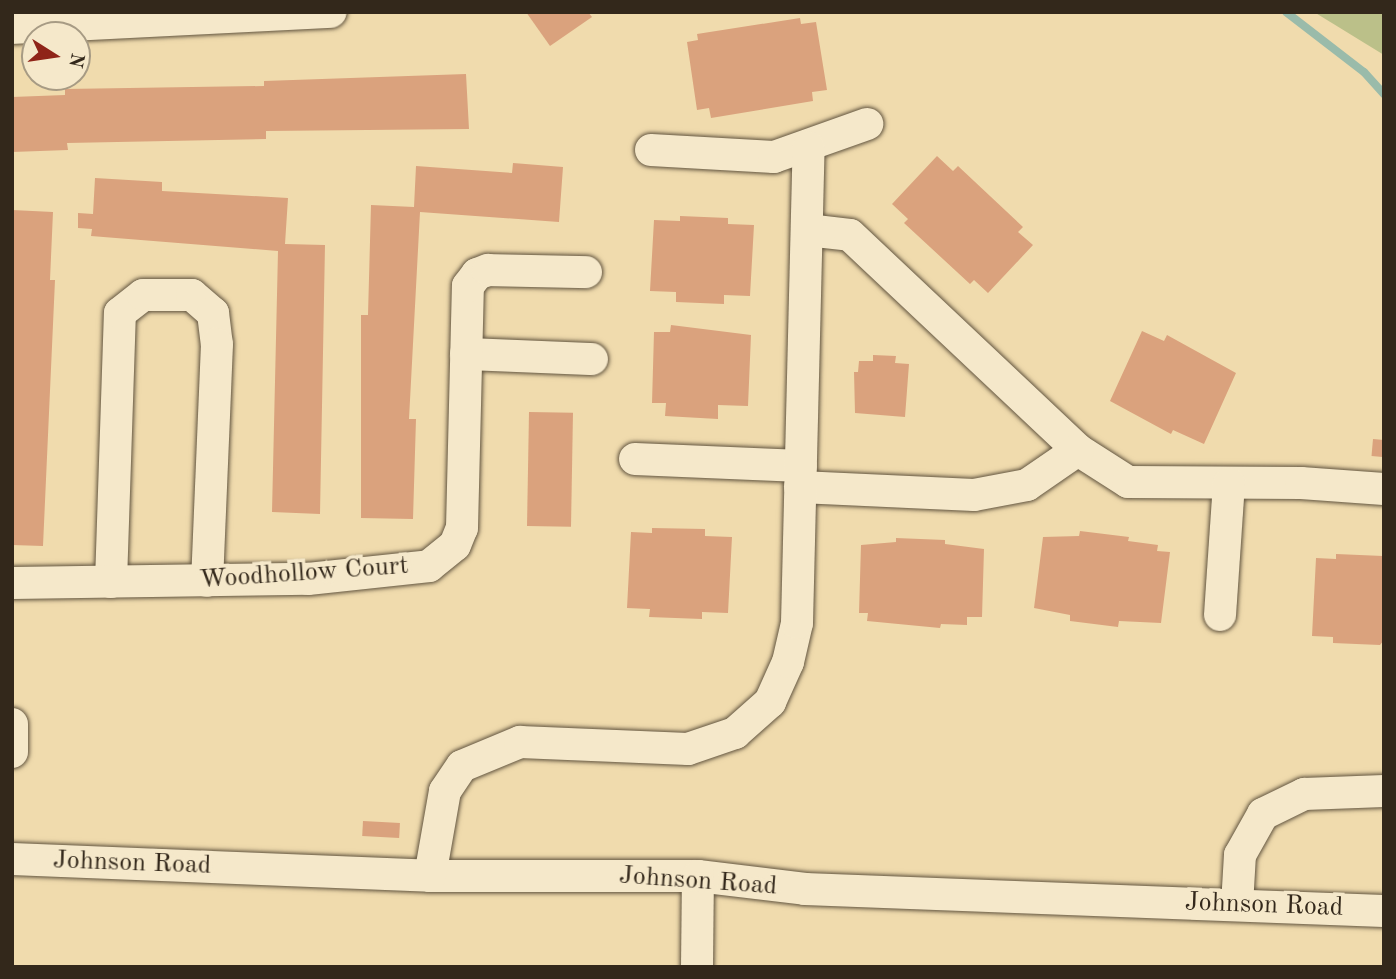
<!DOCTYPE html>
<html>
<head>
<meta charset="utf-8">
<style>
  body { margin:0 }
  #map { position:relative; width:1396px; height:979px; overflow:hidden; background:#f0dbad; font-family:"Old Standard TT",serif }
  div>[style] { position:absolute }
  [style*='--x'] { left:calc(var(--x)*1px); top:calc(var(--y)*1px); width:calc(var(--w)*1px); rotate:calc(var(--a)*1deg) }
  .green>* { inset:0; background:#bbc089 }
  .stream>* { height:8px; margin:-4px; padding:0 4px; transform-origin:4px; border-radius:4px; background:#9abbaa }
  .building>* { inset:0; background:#daa27d; transform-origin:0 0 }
  .roads { filter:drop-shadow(0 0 2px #625540) drop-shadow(0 0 2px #625540) }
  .minor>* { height:32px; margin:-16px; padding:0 16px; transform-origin:16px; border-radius:16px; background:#f5e8ca }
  span { translate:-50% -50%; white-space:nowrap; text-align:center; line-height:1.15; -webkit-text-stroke:7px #f5e8ca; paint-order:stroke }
  .street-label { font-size:26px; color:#33281b }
  .frame { position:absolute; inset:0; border:14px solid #33281b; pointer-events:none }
  .north { position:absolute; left:21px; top:21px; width:70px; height:70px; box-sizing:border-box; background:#f5e8ca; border:2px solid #a79b84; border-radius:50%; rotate:102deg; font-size:19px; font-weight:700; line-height:28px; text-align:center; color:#33281b }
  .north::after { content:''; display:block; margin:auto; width:24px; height:32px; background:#8f2418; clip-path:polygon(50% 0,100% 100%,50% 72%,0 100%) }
</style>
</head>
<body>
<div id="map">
  <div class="green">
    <i style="clip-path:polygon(1314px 12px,1384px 12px,1384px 55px)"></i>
  </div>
  <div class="stream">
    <i style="--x:1286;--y:12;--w:98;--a:37.6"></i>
    <i style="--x:1364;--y:72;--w:30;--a:48"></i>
  </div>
  <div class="building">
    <i style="clip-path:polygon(526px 12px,588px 12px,592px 17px,550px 46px)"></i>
    <i style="clip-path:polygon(800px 18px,801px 24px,816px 22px,827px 90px,812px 92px,813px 101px,711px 118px,709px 108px,697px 110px,687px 42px,698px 40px,697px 34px)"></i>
    <i style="clip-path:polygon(466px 74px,469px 129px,266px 131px,266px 139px,67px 143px,68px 150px,12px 152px,12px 97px,65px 95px,65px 89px,264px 86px,264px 81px)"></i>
    <i style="clip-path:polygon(937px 156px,953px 171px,958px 166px,1023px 227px,1018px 232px,1033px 245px,988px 293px,974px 280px,970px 284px,904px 223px,908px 219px,892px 204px)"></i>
    <i style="clip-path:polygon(513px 163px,563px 167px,559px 222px,420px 212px,409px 419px,416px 419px,413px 519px,361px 518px,361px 315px,368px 315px,371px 205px,414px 207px,416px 166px,512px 173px)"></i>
    <i style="clip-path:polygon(95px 178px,162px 182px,162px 191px,288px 198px,285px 244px,325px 245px,320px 514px,272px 512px,278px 251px,91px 236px,92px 229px,78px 228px,78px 213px,93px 214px)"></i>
    <i style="clip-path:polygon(12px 210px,53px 212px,50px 280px,55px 280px,43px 546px,12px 545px)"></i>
    <i style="clip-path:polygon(680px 216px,728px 218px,728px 224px,754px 225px,750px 296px,724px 295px,724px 304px,676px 302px,676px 292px,650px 291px,654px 220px,680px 221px)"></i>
    <i style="clip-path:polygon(671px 325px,751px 335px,748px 406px,718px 405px,718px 419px,665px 416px,666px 403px,652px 403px,654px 332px,670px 332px)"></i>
    <i style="clip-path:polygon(1142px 331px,1164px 341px,1167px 335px,1236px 373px,1204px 444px,1173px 430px,1171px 434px,1110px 401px)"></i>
    <i style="clip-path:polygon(873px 355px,896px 356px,895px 363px,909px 364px,905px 417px,855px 413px,854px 372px,858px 372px,859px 361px,873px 361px)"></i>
    <i style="left:529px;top:412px;width:44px;height:114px;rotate:1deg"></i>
    <i style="left:1373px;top:439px;width:11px;height:17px;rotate:5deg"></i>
    <i style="clip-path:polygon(652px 528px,705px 529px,705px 536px,732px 537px,728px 613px,702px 612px,702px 619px,649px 617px,650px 609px,627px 608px,631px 532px,652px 533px)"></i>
    <i style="clip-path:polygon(1080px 531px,1129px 537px,1128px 541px,1158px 545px,1157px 551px,1170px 552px,1161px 623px,1119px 621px,1118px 627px,1070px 621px,1070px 615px,1034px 608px,1043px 537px,1079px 536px)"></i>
    <i style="clip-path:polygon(896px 538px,945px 540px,945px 544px,984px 549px,982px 617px,967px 617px,967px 625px,941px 624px,940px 628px,867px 621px,868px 613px,859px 613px,861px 545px,896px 542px)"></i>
    <i style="clip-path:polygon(1336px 554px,1383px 556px,1384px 640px,1380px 645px,1333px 643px,1333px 637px,1312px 636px,1316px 558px,1336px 559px)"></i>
    <i style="left:363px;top:821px;width:37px;height:15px;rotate:3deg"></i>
  </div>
  <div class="roads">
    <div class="minor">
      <i style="--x:12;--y:28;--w:319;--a:-2.9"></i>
      <i style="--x:651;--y:150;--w:123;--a:3.3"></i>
      <i style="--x:774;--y:157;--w:99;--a:-19.5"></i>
      <i style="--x:807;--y:230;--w:43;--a:6.6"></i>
      <i style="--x:850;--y:235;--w:313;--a:43.3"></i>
      <i style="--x:1078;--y:450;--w:59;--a:32.6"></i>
      <i style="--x:1128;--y:482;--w:173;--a:0.3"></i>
      <i style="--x:1301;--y:483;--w:83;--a:4.1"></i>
      <i style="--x:466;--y:354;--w:126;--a:2.3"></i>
      <i style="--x:635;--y:459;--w:166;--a:2.4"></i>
      <i style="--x:800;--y:487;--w:174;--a:2.6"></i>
      <i style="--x:974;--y:495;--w:54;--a:-10.7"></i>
      <i style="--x:1027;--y:485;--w:62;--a:-34.5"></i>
      <i style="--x:111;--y:582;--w:269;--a:-88.1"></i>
      <i style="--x:120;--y:313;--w:29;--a:-38"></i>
      <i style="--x:143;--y:295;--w:49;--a:0"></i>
      <i style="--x:192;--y:295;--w:28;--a:41"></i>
      <i style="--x:213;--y:313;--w:31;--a:83"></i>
      <i style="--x:217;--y:344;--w:237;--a:92.4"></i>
      <i style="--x:12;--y:583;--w:296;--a:-0.8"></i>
      <i style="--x:308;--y:579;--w:122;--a:-6.1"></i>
      <i style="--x:429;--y:566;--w:33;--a:-39"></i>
      <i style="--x:455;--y:545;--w:18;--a:-68"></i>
      <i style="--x:462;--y:528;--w:242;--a:-88.6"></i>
      <i style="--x:468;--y:286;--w:15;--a:-53"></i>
      <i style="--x:477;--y:274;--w:12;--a:-20"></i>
      <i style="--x:488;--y:270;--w:98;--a:1.2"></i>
      <i style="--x:1220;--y:615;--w:132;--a:-86.1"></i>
      <i style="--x:12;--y:724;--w:28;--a:90"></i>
      <i style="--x:12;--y:859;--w:418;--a:2.3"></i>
      <i style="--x:430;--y:876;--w:268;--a:0"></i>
      <i style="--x:698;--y:876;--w:108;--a:6.9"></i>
      <i style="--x:805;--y:889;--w:579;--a:2.18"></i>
      <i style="--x:430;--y:876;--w:86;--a:-80"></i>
      <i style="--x:445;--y:791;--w:30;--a:-56"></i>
      <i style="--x:462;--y:766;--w:63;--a:-22.5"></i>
      <i style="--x:520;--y:742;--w:168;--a:2.4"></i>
      <i style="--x:688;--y:749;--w:50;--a:-18.8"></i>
      <i style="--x:735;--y:733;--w:47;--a:-41.5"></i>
      <i style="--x:770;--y:702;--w:44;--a:-65.8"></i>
      <i style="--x:788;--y:662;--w:40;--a:-77"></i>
      <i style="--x:797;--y:623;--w:476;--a:-88.6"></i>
      <i style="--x:1237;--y:905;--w:50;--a:-86.6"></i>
      <i style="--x:1240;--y:855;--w:47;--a:-60.7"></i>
      <i style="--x:1263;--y:814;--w:46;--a:-26"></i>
      <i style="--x:1304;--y:794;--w:80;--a:-2.1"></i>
      <i style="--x:697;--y:967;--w:91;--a:-89.4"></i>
    </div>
  </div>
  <div class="street-label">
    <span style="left:304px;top:574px;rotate:-4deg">Woodhollow Court</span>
    <span style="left:132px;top:864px;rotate:2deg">Johnson Road</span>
    <span style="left:698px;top:882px;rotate:4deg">Johnson Road</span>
    <span style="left:1264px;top:906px;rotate:2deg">Johnson Road</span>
  </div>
  <div class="frame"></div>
  <div class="north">N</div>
</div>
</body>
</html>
